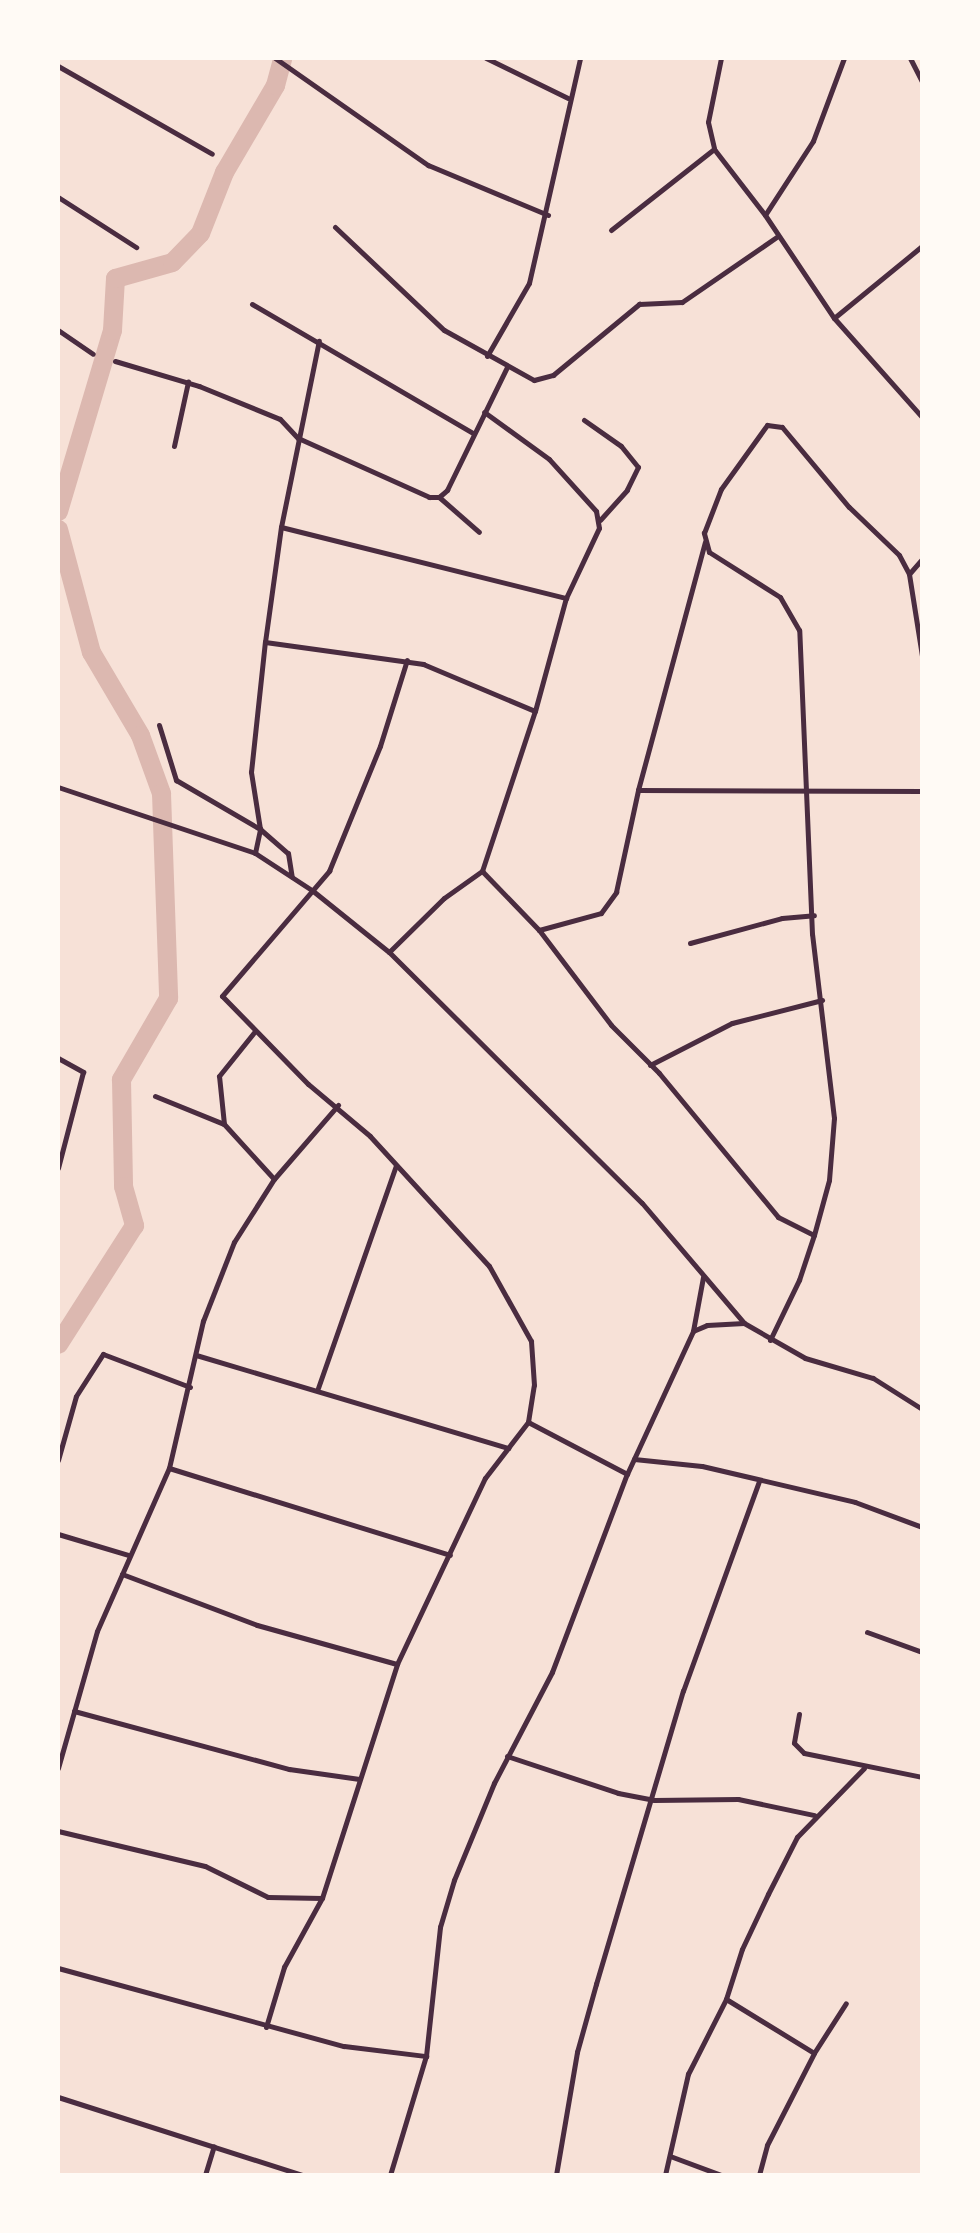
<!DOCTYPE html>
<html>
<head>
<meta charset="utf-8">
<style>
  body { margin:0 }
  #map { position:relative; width:980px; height:2233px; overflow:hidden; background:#f7e1d7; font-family:"Space Grotesk",sans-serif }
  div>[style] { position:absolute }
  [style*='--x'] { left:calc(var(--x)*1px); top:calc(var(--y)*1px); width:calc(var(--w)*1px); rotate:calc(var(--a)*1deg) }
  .river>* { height:19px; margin:-9.5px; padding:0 9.5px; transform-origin:9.5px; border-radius:9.5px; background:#dcb8b0 }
  .minor>* { height:5px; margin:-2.5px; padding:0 2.5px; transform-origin:2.5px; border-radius:2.5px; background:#4a2c40 }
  span { translate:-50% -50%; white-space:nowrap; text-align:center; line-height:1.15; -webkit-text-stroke:5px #fffaf5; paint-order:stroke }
  .frame { position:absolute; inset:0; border:60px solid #fffaf5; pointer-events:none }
</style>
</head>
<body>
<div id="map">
  <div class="river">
    <i style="--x:58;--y:511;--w:189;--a:-73.4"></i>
    <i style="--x:112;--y:330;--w:52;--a:-86.7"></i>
    <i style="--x:115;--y:278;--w:59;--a:-15.7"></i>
    <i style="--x:172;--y:262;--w:40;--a:-46"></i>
    <i style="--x:200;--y:233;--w:66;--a:-68.5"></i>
    <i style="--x:224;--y:172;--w:101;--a:-59.6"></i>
    <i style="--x:275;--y:85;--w:28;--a:-75"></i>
    <i style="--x:58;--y:529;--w:127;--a:75"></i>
    <i style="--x:91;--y:652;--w:96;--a:59.4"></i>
    <i style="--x:140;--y:735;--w:62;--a:70.1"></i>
    <i style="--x:161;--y:793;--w:205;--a:88"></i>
    <i style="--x:168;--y:998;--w:94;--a:120.1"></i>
    <i style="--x:121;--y:1079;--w:107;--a:88.9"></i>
    <i style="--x:123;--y:1186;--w:41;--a:74.2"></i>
    <i style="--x:134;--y:1225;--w:141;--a:122.6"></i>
  </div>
  <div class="minor">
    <i style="--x:275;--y:58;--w:187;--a:35"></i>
    <i style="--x:428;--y:165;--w:130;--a:22.6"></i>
    <i style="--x:486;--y:58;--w:91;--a:26"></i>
    <i style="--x:721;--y:58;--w:65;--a:101.5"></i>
    <i style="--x:708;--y:122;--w:28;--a:77"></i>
    <i style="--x:714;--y:149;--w:83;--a:52.3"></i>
    <i style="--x:844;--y:58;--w:89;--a:110.5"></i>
    <i style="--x:813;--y:141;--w:88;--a:123"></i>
    <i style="--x:765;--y:215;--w:124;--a:56.2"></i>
    <i style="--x:834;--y:318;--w:132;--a:48.4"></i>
    <i style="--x:910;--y:58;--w:27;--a:63"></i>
    <i style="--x:58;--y:66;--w:177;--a:29.7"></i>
    <i style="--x:58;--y:197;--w:93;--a:32.7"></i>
    <i style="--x:335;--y:227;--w:150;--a:43.4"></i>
    <i style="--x:444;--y:330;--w:103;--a:29.1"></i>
    <i style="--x:534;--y:380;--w:20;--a:-15"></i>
    <i style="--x:553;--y:375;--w:112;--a:-39.5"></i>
    <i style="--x:639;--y:304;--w:43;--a:-2.7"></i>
    <i style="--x:682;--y:302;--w:116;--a:-34.5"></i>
    <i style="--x:611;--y:230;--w:131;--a:-38.2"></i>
    <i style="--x:252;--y:304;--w:256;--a:30.3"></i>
    <i style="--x:834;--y:318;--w:114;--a:-39.3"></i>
    <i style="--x:58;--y:330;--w:42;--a:34.4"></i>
    <i style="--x:487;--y:356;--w:84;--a:-60.1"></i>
    <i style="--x:529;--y:283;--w:231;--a:-77.2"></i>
    <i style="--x:115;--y:361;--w:88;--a:16.6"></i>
    <i style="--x:199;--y:386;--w:87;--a:22.2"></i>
    <i style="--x:280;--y:419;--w:26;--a:47"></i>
    <i style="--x:298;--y:438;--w:144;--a:24.2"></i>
    <i style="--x:429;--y:497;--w:10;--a:0"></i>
    <i style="--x:439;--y:497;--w:11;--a:-41"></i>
    <i style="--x:447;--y:490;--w:137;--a:-64"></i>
    <i style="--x:584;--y:420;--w:45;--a:35.1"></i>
    <i style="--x:621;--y:446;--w:27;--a:51"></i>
    <i style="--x:638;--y:467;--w:25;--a:116"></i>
    <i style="--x:627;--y:490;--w:40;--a:132"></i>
    <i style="--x:174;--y:446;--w:66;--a:-77.7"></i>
    <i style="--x:439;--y:497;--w:53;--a:41.2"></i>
    <i style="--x:281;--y:527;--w:294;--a:14"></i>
    <i style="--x:909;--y:574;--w:20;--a:-49"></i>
    <i style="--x:265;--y:642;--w:160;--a:7.9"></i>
    <i style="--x:423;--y:664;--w:121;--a:22.8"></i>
    <i style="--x:159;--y:725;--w:58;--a:72.8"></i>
    <i style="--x:176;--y:780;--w:97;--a:30.3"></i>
    <i style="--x:260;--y:829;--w:37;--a:41"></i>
    <i style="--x:288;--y:853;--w:24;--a:81"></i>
    <i style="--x:58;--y:787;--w:208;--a:18.5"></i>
    <i style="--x:255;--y:853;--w:69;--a:33.2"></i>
    <i style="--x:313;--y:891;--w:97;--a:38.8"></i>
    <i style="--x:389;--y:952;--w:356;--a:44.8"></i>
    <i style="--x:642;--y:1203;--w:157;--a:49.6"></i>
    <i style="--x:744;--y:1323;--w:70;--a:29.8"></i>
    <i style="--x:805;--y:1358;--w:71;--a:16.4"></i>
    <i style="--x:873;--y:1378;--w:58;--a:32.3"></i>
    <i style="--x:638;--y:790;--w:284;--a:0.2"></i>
    <i style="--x:255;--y:853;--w:25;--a:-78"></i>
    <i style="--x:260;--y:829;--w:58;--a:-99"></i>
    <i style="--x:251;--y:772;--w:131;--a:-83.9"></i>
    <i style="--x:265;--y:642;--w:116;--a:-82.1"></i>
    <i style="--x:281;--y:527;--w:190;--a:-78.5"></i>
    <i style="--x:482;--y:871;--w:82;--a:46"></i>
    <i style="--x:539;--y:930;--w:119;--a:52.8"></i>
    <i style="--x:611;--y:1025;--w:68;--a:45"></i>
    <i style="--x:659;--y:1073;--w:187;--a:50.4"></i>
    <i style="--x:778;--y:1217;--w:40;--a:26.6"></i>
    <i style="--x:539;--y:930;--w:64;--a:-15.3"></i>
    <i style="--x:601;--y:913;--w:26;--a:-54"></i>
    <i style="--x:616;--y:892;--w:104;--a:-77.8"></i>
    <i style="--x:638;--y:790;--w:257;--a:-74.9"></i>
    <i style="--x:690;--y:943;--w:95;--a:-15.2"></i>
    <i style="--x:782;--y:918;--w:32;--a:-5"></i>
    <i style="--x:389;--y:952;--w:77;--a:-44.5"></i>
    <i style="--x:444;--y:898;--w:47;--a:-35.4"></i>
    <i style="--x:482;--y:871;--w:169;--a:-71.7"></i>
    <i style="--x:535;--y:711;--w:117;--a:-74.7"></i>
    <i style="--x:566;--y:598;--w:77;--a:-64.8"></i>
    <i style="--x:599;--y:528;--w:17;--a:-100"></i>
    <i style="--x:596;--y:511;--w:70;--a:-132.1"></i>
    <i style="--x:549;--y:459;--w:80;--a:-144.1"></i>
    <i style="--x:58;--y:1058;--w:29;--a:29"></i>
    <i style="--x:83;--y:1072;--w:99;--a:104.6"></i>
    <i style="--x:650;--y:1065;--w:92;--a:-27.1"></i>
    <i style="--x:732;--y:1023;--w:93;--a:-14.3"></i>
    <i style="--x:155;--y:1096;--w:74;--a:22.1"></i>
    <i style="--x:224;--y:1124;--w:74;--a:47.7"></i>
    <i style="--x:224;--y:1124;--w:48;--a:-95.9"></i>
    <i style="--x:219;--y:1076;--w:58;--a:-51.3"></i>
    <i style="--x:693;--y:1331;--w:15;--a:-23"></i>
    <i style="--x:707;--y:1325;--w:37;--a:-3"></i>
    <i style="--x:770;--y:1340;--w:67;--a:-64.2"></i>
    <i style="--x:799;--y:1280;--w:47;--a:-71.6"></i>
    <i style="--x:814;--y:1235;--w:57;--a:-74.7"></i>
    <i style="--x:829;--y:1180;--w:62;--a:-85.4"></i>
    <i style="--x:834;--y:1118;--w:185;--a:-96.8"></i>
    <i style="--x:812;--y:934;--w:304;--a:-92.4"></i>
    <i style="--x:799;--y:630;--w:38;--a:-120"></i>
    <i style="--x:780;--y:597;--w:84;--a:-147.6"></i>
    <i style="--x:709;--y:552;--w:20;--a:-105"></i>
    <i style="--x:704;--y:533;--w:47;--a:-68.9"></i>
    <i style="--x:721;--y:489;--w:79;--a:-54.3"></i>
    <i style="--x:767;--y:425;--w:15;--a:8"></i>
    <i style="--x:782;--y:427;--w:104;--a:50.1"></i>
    <i style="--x:849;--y:507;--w:69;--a:43.8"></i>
    <i style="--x:899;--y:555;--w:21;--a:62"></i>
    <i style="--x:909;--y:574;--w:83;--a:81"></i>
    <i style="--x:196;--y:1355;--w:326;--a:16.6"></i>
    <i style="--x:318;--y:1388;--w:236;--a:-70.7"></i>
    <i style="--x:528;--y:1422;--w:112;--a:27.7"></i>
    <i style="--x:634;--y:1459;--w:68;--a:5.9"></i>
    <i style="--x:702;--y:1466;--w:157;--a:13.2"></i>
    <i style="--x:855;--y:1502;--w:72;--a:20.5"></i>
    <i style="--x:58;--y:1460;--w:66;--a:-74.3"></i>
    <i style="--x:76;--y:1396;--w:50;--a:-57.3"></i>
    <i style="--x:103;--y:1354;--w:93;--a:20.8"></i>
    <i style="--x:169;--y:1468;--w:294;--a:17.2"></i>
    <i style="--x:58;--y:1534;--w:73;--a:16.7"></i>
    <i style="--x:122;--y:1574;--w:144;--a:20.7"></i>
    <i style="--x:257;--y:1625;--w:145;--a:15.6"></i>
    <i style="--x:867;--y:1632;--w:59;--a:20"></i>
    <i style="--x:74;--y:1711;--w:223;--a:15.1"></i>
    <i style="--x:289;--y:1769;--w:71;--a:8.1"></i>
    <i style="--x:799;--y:1714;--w:29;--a:100"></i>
    <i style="--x:794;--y:1743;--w:14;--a:45"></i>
    <i style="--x:804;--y:1753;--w:120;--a:11.5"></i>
    <i style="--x:507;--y:1756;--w:117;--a:18.4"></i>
    <i style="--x:618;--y:1793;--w:37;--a:11"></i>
    <i style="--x:654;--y:1800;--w:84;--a:-0.7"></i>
    <i style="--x:738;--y:1799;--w:78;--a:11.9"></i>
    <i style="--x:58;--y:1768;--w:142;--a:-74.1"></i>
    <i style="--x:97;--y:1631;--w:178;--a:-66.2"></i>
    <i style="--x:169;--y:1468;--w:151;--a:-77"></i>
    <i style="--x:203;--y:1321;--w:85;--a:-68.6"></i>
    <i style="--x:234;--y:1242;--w:75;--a:-57.6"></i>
    <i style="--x:274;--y:1179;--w:98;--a:-49.1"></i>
    <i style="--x:58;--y:1831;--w:151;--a:13.4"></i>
    <i style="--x:205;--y:1866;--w:70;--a:26.2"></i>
    <i style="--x:268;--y:1897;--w:54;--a:1.1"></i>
    <i style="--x:58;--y:1968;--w:296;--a:15.3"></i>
    <i style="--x:344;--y:2046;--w:83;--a:7"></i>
    <i style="--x:726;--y:1999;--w:103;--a:31.5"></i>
    <i style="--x:266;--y:2027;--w:63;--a:-73.3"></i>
    <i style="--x:284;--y:1967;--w:79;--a:-61.2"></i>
    <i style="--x:322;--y:1898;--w:246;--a:-72.2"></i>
    <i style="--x:397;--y:1664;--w:206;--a:-64.7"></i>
    <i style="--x:485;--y:1478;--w:71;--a:-52.5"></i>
    <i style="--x:528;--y:1422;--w:37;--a:-81"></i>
    <i style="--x:534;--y:1385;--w:44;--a:-93.9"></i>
    <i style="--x:531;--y:1341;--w:86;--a:-119.2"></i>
    <i style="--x:489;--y:1266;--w:176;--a:-132.5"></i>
    <i style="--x:370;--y:1136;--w:81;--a:-140"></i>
    <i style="--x:308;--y:1084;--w:123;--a:-134.3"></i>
    <i style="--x:222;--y:996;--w:165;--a:-49.4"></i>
    <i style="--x:329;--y:871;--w:135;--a:-67.8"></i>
    <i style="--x:380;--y:746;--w:90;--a:-72.6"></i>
    <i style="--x:58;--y:2097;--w:256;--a:17.7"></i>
    <i style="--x:670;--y:2156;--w:54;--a:20.4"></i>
    <i style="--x:205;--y:2175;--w:30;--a:-73"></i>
    <i style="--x:390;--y:2175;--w:124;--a:-73.2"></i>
    <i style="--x:426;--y:2056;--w:130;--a:-83.8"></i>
    <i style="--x:440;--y:1927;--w:49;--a:-73.4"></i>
    <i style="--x:454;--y:1880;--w:105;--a:-67.6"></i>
    <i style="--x:494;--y:1783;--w:125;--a:-62.4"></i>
    <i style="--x:552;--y:1672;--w:212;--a:-69.3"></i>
    <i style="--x:627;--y:1474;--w:157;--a:-65.2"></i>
    <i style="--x:693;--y:1331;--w:55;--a:-79.5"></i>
    <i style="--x:556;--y:2175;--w:125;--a:-80.3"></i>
    <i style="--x:577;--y:2052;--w:71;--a:-74.4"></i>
    <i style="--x:596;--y:1984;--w:306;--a:-73.5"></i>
    <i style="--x:683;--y:1691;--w:223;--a:-70.1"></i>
    <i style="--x:665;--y:2175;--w:104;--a:-77.2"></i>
    <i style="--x:688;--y:2074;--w:84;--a:-63.1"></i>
    <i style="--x:726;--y:1999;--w:52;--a:-72.3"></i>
    <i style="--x:742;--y:1949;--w:61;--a:-64.7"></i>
    <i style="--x:768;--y:1894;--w:64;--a:-63"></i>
    <i style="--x:797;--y:1837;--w:96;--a:-45.8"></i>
    <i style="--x:759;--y:2175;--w:31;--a:-75"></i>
    <i style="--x:767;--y:2145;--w:103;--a:-62.9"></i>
    <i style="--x:814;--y:2053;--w:59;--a:-57.4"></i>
  </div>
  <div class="frame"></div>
</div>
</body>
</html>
